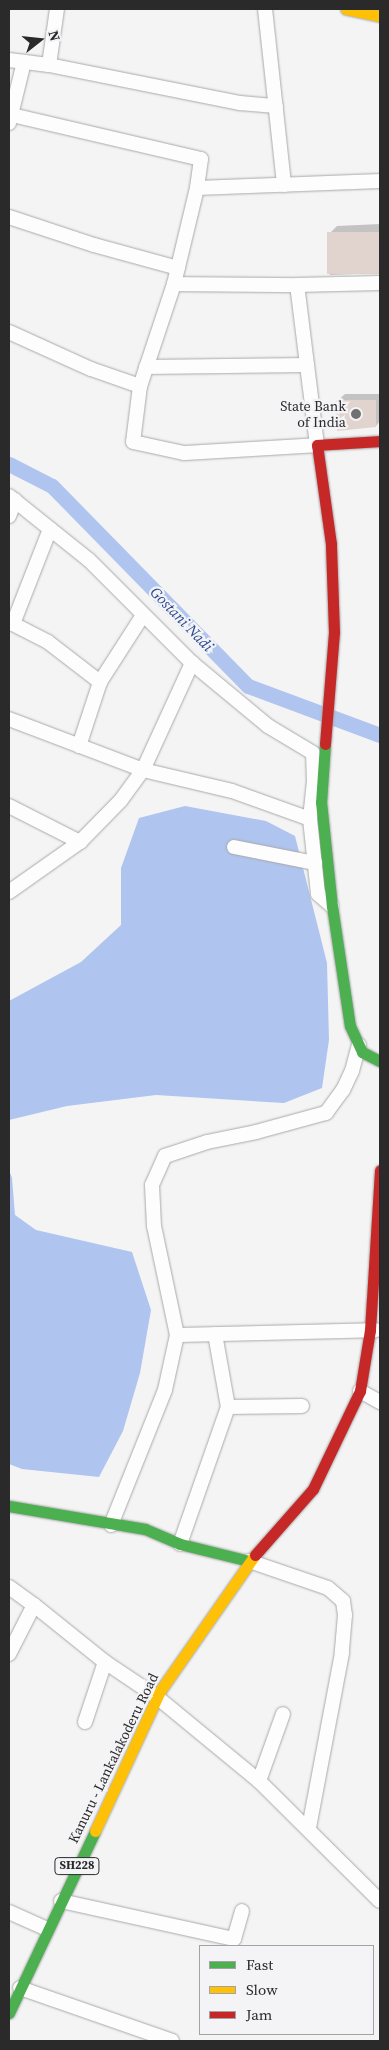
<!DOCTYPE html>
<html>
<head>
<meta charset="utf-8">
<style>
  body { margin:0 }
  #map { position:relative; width:389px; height:2050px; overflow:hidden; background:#f4f4f5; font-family:"Source Serif 4",serif }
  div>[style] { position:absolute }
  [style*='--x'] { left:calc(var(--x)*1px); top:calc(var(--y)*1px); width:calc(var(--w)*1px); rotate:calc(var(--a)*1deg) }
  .water>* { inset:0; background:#afc4ee }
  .shadow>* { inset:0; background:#0003 }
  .canal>* { height:15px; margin:-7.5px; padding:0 7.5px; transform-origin:7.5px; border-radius:7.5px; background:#afc4ee }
  .building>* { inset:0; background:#e1d3ce; transform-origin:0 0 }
  .roads { filter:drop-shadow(0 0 1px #a9a9aa) drop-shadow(0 0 1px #a9a9aa) }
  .street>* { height:14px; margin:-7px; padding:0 7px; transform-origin:7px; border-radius:7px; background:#fdfdfe }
  .fast>* { height:11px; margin:-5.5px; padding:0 5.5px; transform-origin:5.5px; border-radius:5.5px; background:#4caf50 }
  .slow>* { height:11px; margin:-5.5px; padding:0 5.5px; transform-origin:5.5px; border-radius:5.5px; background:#ffc107 }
  .jam>* { height:11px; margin:-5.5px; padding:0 5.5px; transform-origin:5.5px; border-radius:5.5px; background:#c62828 }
  .dots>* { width:14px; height:14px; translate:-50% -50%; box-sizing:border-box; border:2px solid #f4f3f6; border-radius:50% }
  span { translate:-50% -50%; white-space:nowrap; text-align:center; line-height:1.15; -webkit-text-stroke:4.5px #f4f3f6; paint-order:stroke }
  .shield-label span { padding:1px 4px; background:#f4f3f6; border:1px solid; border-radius:4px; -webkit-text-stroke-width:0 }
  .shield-label { font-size:12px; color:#2a2a2b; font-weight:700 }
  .poi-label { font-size:14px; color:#2a2a2b }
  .right { translate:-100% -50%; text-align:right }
  .street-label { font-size:14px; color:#2a2a2b }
  .water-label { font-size:15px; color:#284a90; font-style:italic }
  .frame { position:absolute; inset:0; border:10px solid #2a2a2b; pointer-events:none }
  .legend { position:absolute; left:199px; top:1945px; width:175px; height:90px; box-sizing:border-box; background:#f4f3f6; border:1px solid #a3a3a5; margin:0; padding:6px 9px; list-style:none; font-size:15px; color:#2a2a2b }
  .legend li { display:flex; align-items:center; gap:10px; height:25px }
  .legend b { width:25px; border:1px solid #a3a3a5 }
  .north { position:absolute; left:15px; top:15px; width:50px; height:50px; -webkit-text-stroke:4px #f4f3f6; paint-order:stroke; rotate:74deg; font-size:14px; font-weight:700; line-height:20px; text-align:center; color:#2a2a2b }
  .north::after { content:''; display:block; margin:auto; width:18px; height:22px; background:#2a2a2b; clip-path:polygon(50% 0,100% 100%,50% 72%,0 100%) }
</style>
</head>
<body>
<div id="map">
  <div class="water">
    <i style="clip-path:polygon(185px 806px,266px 821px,295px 836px,327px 963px,329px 1040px,322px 1088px,284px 1103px,156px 1095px,67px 1106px,9px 1120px,9px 1001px,81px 962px,121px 925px,121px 868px,139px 818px)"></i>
    <i style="clip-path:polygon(9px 1170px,12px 1178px,15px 1215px,36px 1230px,132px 1252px,151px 1310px,140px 1373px,123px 1431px,99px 1477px,22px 1469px,9px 1464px)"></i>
  </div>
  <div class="shadow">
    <i style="clip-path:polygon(380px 224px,380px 273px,330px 275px,328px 235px,337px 226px)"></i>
    <i style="clip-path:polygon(345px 394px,380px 394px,380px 421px,376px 426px,337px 401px)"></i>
  </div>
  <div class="canal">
    <i style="--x:9;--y:464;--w:48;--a:27.1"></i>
    <i style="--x:52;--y:486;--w:280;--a:45.6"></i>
    <i style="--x:248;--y:686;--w:141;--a:20.4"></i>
  </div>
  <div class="building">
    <i style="left:380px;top:232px;width:42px;height:53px;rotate:90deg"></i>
    <i style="clip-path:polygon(336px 400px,376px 400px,376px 427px,337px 431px)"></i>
  </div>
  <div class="roads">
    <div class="street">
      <i style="--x:265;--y:9;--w:177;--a:83.8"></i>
      <i style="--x:9;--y:60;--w:40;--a:7.1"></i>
      <i style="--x:49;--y:65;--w:195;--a:11.3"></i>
      <i style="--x:240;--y:103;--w:36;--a:5"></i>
      <i style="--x:49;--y:65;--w:57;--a:-81.9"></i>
      <i style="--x:12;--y:115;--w:194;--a:13.1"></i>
      <i style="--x:201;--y:159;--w:29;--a:98"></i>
      <i style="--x:9;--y:123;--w:63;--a:-76.2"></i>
      <i style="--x:380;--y:181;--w:183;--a:177.8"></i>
      <i style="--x:197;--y:188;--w:99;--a:103.5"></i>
      <i style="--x:174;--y:284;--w:108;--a:108.4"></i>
      <i style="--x:140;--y:386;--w:56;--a:97.1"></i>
      <i style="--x:133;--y:442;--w:52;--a:12.2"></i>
      <i style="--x:184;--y:453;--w:133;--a:-3.4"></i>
      <i style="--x:317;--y:445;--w:161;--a:-97.1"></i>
      <i style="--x:297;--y:285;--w:83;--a:-1.4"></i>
      <i style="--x:9;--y:217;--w:89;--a:18.2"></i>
      <i style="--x:94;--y:245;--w:87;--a:15.3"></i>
      <i style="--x:174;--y:284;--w:123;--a:0.5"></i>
      <i style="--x:9;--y:332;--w:90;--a:24.3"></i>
      <i style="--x:91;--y:369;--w:52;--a:19.1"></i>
      <i style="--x:146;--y:367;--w:161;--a:-0.7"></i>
      <i style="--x:9;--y:496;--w:102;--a:38.7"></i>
      <i style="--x:89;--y:560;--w:146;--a:45"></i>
      <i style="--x:192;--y:663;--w:99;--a:39.7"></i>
      <i style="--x:268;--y:726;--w:52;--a:31"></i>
      <i style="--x:313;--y:753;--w:28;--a:88"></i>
      <i style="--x:314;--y:781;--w:38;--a:96"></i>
      <i style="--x:9;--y:516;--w:17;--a:-69"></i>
      <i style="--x:50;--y:529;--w:102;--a:111.3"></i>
      <i style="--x:13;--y:624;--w:39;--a:27"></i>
      <i style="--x:48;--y:642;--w:66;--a:37.6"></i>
      <i style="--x:9;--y:719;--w:143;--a:20.8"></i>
      <i style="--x:143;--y:770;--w:91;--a:13.3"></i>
      <i style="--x:232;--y:791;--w:83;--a:19.7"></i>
      <i style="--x:310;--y:819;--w:75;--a:83.9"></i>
      <i style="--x:318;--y:894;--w:18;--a:41"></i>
      <i style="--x:79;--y:746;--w:67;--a:-71.8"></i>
      <i style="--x:100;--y:682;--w:80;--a:-57.3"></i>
      <i style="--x:9;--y:806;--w:80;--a:26.9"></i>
      <i style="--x:234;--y:847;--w:83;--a:11.2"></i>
      <i style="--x:9;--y:892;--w:87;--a:-35.2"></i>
      <i style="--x:80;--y:842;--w:59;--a:-45.7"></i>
      <i style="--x:121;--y:800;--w:37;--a:-54"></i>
      <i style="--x:143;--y:770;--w:118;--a:-65.4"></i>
      <i style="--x:177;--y:1335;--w:199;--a:-1.4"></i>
      <i style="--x:360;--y:1391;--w:23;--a:29"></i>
      <i style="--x:228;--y:1407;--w:74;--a:-0.8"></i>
      <i style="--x:111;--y:1525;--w:145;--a:-68.2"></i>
      <i style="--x:165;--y:1390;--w:56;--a:-77.7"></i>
      <i style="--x:177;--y:1335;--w:111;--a:-101.9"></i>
      <i style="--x:154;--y:1226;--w:41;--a:-92.8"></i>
      <i style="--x:152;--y:1185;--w:32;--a:-66"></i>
      <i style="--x:165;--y:1156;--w:44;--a:-18.4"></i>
      <i style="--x:207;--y:1142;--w:50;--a:-11.5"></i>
      <i style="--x:256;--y:1132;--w:73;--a:-15.2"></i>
      <i style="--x:326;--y:1113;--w:29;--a:-54"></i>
      <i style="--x:343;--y:1090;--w:21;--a:-65"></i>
      <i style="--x:352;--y:1071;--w:27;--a:-75"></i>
      <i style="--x:180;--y:1544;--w:145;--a:-70.7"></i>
      <i style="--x:228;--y:1407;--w:74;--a:-100.1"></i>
      <i style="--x:249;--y:1561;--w:83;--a:18.9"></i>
      <i style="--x:328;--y:1588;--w:20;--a:41"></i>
      <i style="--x:343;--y:1601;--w:14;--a:82"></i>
      <i style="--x:345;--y:1615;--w:38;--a:95"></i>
      <i style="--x:342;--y:1653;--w:178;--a:100.7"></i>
      <i style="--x:9;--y:1587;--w:31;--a:36"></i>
      <i style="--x:34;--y:1605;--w:91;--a:38.8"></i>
      <i style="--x:105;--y:1662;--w:63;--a:33.9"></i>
      <i style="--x:157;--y:1697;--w:132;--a:39.5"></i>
      <i style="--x:259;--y:1781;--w:170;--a:44.8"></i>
      <i style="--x:9;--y:1654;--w:55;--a:-63"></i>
      <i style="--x:85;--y:1722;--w:63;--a:-71.6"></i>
      <i style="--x:259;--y:1781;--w:71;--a:-70.3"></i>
      <i style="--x:61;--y:1901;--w:177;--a:12.4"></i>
      <i style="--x:234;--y:1939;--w:29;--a:-74"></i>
      <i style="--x:9;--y:1912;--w:42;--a:24.1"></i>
      <i style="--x:20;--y:1988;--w:161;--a:19.2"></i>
    </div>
    <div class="fast">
      <i style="--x:325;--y:744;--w:58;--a:93.9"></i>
      <i style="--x:321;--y:802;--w:105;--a:84"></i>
      <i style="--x:332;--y:906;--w:121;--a:81.5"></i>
      <i style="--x:350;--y:1026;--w:29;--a:65"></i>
      <i style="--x:362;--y:1052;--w:20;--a:27"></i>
      <i style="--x:9;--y:1506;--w:138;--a:9.6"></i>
      <i style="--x:145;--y:1529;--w:38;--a:23"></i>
      <i style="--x:180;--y:1544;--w:71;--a:13.8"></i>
      <i style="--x:9;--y:2013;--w:201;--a:-64.7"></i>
    </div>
    <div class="slow">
      <i style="--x:346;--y:9;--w:35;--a:12"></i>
      <i style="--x:95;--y:1831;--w:154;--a:-65.1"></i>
      <i style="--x:160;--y:1691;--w:166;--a:-55.1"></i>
    </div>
    <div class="jam">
      <i style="--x:325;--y:744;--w:112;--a:-85.4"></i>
      <i style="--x:334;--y:632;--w:88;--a:-92"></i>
      <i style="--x:331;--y:544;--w:100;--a:-98"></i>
      <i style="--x:317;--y:445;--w:63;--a:-3.6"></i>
      <i style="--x:255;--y:1555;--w:88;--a:-48.7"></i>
      <i style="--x:313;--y:1489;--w:109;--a:-64.4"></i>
      <i style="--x:360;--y:1391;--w:62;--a:-80.7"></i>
      <i style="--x:370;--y:1330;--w:160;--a:-86.4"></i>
    </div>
  </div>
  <div class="dots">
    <i style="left:356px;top:414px;background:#717172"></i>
  </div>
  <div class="shield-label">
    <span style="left:77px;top:1866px">SH228</span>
  </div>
  <div class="poi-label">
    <span class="right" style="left:346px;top:414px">State Bank<br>of India</span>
  </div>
  <div class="street-label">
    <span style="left:113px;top:1758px;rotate:-64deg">Kanuru - Lankalakoderu Road</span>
  </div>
  <div class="water-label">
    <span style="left:182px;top:619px;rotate:46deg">Gostani Nadi</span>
  </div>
  <div class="frame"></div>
  <ul class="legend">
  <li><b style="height:6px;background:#4caf50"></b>Fast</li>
  <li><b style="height:6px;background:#ffc107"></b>Slow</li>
  <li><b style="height:6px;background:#c62828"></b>Jam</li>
  </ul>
  <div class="north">N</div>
</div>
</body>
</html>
